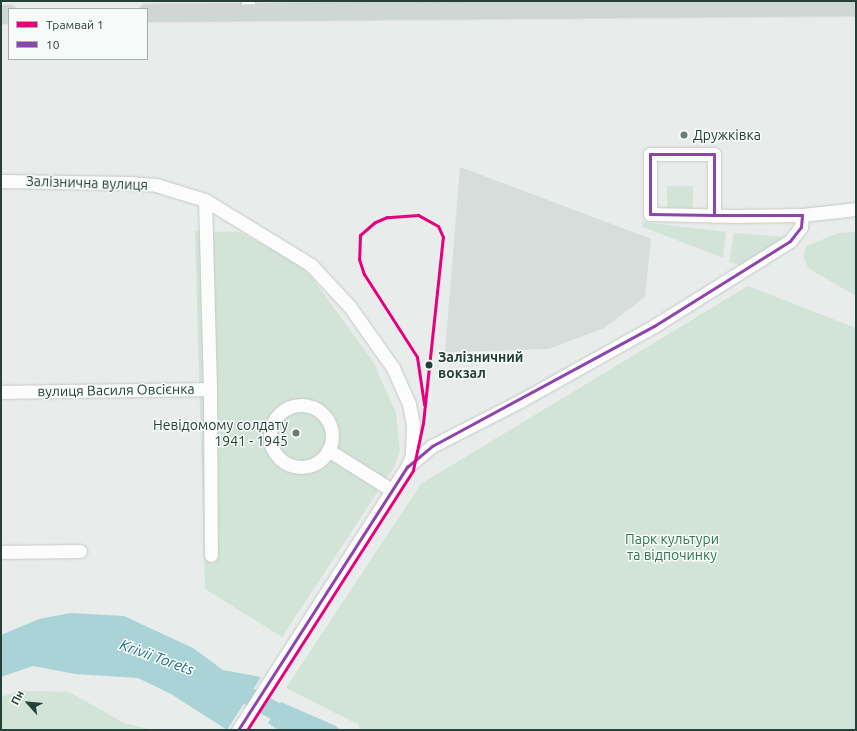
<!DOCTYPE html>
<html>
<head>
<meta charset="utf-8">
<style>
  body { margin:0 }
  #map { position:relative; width:857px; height:731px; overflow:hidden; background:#e8ecea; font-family:Ubuntu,sans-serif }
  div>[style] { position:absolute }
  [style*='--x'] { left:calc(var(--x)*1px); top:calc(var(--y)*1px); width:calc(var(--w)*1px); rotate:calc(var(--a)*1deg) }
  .built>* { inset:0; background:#d6ddda }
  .green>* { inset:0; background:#d2e4d7; transform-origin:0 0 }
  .water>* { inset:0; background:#aad3d8 }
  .river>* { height:18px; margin:-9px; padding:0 9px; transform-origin:9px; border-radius:9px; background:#aad3d8 }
  .roads { filter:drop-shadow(0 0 1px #c5c9c7) drop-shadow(0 0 1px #c5c9c7) }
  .minor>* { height:13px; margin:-6.5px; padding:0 6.5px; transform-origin:6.5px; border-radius:6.5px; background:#fcfcfc }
  .minor>.ring { margin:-6.5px; padding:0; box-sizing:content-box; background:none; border:13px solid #fcfcfc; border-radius:50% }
  .major>* { height:16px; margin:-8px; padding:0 8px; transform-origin:8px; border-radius:8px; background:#cfd7d5 }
  .bus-1>* { height:3px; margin:-1.5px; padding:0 1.5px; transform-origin:1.5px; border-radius:1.5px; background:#8e44ad }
  .tram-1>* { height:3px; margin:-1.5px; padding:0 1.5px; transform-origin:1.5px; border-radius:1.5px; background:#e5007d }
  .dots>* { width:11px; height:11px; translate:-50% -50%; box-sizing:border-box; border:2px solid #f6faf8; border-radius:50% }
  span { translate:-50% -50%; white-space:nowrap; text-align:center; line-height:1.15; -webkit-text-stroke:3px #f6faf8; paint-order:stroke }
  .poi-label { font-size:14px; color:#254038 }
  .left { translate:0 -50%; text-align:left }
  .right { translate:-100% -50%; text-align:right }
  .street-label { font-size:14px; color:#254038 }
  .stop-label { font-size:14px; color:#254038; font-weight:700 }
  .park-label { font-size:14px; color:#30764a }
  .water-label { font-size:15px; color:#206e7b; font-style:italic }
  .frame { position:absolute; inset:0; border:2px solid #254038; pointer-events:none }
  .legend { position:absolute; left:8px; top:8px; width:140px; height:52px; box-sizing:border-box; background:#f6faf8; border:1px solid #a2b0ab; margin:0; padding:5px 7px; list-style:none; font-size:12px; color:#254038 }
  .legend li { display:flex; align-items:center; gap:8px; height:20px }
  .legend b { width:20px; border:1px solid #a2b0ab }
  .north { position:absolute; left:8px; top:683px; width:40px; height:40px; -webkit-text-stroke:3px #f6faf8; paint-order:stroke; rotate:297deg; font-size:11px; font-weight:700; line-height:16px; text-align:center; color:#254038 }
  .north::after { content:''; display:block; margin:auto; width:14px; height:18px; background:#254038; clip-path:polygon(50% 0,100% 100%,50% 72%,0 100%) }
</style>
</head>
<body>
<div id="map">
  <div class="built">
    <i style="clip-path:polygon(460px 167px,651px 239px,645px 297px,604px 328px,549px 349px,445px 352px)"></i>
  </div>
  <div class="green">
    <i style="left:667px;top:186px;width:26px;height:22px"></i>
    <i style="clip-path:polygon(642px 222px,726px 232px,723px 258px,643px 227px)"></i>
    <i style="clip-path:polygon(195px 231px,239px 232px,291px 259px,310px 275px,374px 363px,396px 413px,400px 451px,394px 467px,282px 637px,205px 589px)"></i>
    <i style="clip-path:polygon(856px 232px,856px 296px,809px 269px,803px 257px,806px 246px,839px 233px)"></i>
    <i style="clip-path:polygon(734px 233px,786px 237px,743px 266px,729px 262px)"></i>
    <i style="clip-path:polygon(748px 286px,856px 328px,856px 730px,359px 730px,359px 725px,286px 688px,421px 484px)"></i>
    <i style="clip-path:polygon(19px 691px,69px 692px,124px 723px,153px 730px,1px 730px,1px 697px)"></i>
  </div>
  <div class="water">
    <i style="clip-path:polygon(71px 613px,124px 616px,193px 648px,223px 670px,261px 677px,227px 730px,171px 694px,138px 678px,75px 674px,33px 666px,1px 677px,1px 635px,39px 619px)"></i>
    <i style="clip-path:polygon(281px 702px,336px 726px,340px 730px,278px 730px,268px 723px)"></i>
  </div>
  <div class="river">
    <i style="--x:227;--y:684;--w:65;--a:29.3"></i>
    <i style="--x:284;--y:716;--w:20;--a:45"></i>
  </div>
  <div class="roads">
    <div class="minor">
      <i style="--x:248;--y:1;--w:11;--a:90"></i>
      <i style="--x:1;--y:181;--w:128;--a:0.9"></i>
      <i style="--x:129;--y:183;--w:27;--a:4"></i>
      <i style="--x:156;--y:185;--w:51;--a:17"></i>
      <i style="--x:205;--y:200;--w:124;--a:31.5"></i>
      <i style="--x:311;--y:265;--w:57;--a:47.1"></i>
      <i style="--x:350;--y:307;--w:75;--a:54.8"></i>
      <i style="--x:393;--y:368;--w:39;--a:66"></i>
      <i style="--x:409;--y:404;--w:20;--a:79"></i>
      <i style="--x:413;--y:424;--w:32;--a:92"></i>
      <i style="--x:412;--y:456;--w:12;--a:114"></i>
      <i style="--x:407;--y:467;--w:313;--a:122.7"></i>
      <i style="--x:802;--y:215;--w:54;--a:-6.3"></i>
      <i style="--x:210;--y:389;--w:166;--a:89.7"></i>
      <i style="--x:1;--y:392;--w:209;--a:-0.8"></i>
      <i style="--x:210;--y:389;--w:189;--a:-91.5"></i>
      <i class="ring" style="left:270px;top:405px;width:49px;height:49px"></i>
      <i style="--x:328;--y:450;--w:77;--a:32.2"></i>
      <i style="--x:407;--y:467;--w:33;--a:-40"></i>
      <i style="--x:432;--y:446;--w:99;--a:-27.1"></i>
      <i style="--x:520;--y:401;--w:154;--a:-29.2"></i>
      <i style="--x:654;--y:326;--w:160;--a:-32"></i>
      <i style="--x:790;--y:241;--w:18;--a:-52"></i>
      <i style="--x:801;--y:227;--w:12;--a:-85"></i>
      <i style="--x:802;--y:215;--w:66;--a:179.1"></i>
      <i style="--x:736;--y:216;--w:86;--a:-178.7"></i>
      <i style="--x:650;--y:214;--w:60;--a:-90"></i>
      <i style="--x:650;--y:154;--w:64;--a:0"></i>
      <i style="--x:714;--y:154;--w:62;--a:90"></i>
      <i style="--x:1;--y:552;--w:79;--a:-0.7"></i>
    </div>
    <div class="major">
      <i style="--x:147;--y:13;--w:709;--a:-0.48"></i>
      <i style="--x:1;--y:15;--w:8;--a:-7"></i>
    </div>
  </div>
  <div class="bus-1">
    <i style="--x:650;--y:154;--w:64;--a:0"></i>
    <i style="--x:714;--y:154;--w:61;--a:90"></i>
    <i style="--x:714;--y:215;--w:64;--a:-179.1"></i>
    <i style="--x:650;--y:214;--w:60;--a:-90"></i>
    <i style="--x:238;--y:730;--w:313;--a:-57.3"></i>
    <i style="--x:407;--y:467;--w:33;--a:-40"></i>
    <i style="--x:432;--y:446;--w:252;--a:-28.4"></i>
    <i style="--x:654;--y:326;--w:160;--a:-32"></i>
    <i style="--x:790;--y:241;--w:18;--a:-52"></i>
    <i style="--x:801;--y:227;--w:12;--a:-85"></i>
    <i style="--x:802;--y:215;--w:88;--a:180"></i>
  </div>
  <div class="tram-1">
    <i style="--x:247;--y:730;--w:308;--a:-57.4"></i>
    <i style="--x:413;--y:470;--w:48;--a:-78"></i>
    <i style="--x:423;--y:423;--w:187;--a:-83.9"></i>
    <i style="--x:443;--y:237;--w:12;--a:-114"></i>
    <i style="--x:438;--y:226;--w:23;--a:-151"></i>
    <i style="--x:418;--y:215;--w:31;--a:176"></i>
    <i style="--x:387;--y:217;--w:13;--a:157"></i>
    <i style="--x:375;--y:222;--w:20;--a:139"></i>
    <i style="--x:360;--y:235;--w:24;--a:92"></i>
    <i style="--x:359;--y:259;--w:16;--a:72"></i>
    <i style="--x:364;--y:274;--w:98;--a:57.4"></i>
    <i style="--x:417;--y:357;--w:48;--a:81.5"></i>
  </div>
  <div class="dots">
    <i style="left:684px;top:135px;background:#697c76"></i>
    <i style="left:429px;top:365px;background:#254038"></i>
    <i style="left:296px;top:433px;background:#697c76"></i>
  </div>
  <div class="poi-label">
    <span class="left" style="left:693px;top:135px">Дружківка</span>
    <span class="right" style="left:288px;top:433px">Невідомому солдату<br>1941 - 1945</span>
  </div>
  <div class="street-label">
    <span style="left:87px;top:183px;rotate:2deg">Залізнична вулиця</span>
    <span style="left:116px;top:390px;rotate:-1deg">вулиця Василя Овсієнка</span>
  </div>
  <div class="stop-label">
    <span class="left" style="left:438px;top:365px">Залізничний<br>вокзал</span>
  </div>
  <div class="park-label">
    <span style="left:672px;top:547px">Парк культури<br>та відпочинку</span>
  </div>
  <div class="water-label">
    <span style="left:157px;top:657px;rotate:20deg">Krivii Torets</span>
  </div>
  <div class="frame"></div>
  <ul class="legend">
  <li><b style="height:5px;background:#e5007d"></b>Трамвай 1</li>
  <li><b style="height:5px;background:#8e44ad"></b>10</li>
  </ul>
  <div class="north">Пн</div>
</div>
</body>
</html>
